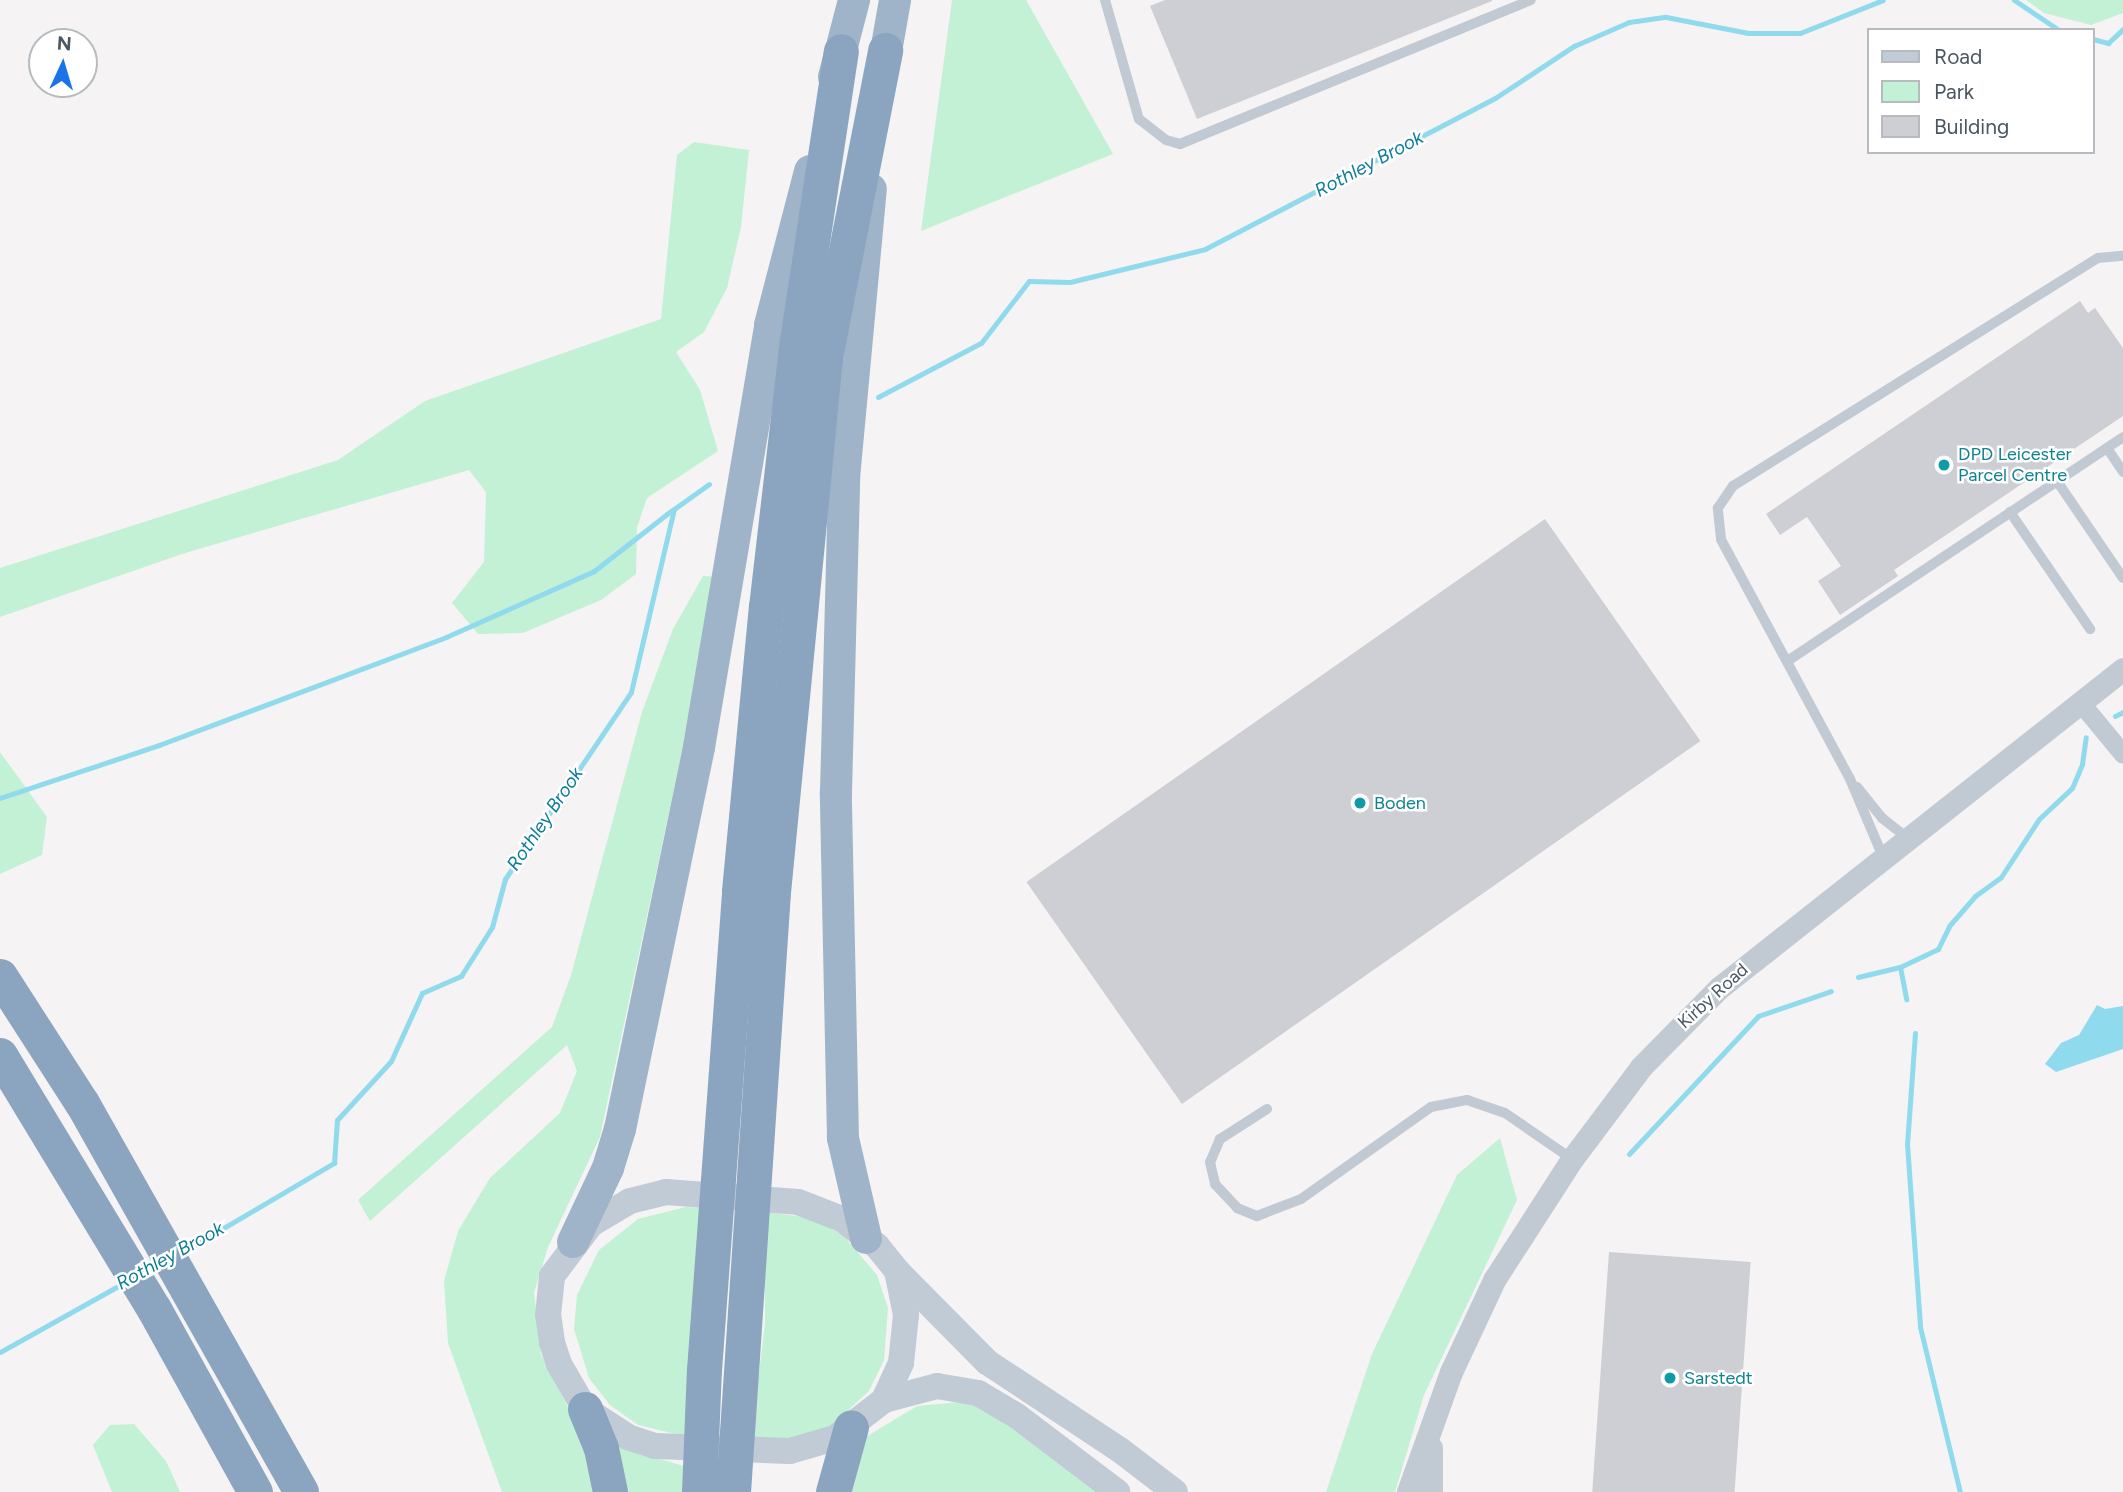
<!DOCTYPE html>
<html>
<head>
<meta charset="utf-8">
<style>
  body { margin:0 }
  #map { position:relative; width:2123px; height:1492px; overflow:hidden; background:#f5f3f3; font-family:Figtree,sans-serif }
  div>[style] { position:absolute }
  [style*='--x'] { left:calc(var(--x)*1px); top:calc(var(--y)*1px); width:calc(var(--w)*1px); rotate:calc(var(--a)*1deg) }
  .green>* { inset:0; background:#c3f1d5 }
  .water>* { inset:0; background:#90daee }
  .stream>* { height:5px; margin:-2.5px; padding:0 2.5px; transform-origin:2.5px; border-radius:2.5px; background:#90daee }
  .building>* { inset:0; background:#cdcfd5; transform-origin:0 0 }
  .service>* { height:10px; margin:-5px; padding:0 5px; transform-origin:5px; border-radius:5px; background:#c1cad2 }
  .minor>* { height:19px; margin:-9.5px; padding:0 9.5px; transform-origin:9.5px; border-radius:9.5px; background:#c1cad2 }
  .tertiary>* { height:23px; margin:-11.5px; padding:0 11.5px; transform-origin:11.5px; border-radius:11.5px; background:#c1cad2 }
  .secondary>* { height:26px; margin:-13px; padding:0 13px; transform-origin:13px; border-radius:13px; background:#c1cbd6 }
  .trunk>* { height:32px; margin:-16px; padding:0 16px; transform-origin:16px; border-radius:16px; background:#9fb4c9 }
  .motorway>* { height:35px; margin:-17.5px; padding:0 17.5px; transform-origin:17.5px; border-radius:17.5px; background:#8ba5c1 }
  .dots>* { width:19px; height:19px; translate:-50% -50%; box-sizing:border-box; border:4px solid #fff; border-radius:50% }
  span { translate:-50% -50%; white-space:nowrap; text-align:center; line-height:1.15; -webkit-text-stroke:5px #fff; paint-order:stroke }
  .culture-label { font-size:18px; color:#0d838f }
  .left { translate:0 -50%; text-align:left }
  .street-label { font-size:18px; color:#4a5661 }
  .water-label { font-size:19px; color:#0c7c9b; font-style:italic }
  .legend { position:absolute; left:1867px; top:28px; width:228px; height:126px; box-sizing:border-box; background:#fff; border:2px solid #b7bbc0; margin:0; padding:9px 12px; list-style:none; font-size:21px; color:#4a5661 }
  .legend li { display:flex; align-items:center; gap:14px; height:35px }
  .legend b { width:35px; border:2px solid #b7bbc0 }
  .north { position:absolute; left:28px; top:28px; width:70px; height:70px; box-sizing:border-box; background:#fff; border:2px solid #b7bbc0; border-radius:50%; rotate:4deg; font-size:19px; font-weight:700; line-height:28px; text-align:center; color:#4a5661 }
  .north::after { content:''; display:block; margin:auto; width:24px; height:32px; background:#1a73e8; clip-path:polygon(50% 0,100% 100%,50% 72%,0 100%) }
</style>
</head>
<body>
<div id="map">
  <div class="green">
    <i style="clip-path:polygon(952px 0,1026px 0,1113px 154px,921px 231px)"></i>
    <i style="clip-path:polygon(2026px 0,2123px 0,2123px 13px,2091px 25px,2044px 13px)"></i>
    <i style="clip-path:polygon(694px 142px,749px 150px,741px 227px,727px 288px,704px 332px,676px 352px,700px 390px,718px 451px,647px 498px,637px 527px,636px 574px,601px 600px,523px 633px,478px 634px,452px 603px,484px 562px,486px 492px,469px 470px,185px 553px,0 617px,0 568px,338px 460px,425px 401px,661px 319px,677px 155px)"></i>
    <i style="clip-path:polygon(703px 576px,719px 577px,600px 1137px,548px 1247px,534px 1293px,541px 1354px,580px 1431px,596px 1492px,502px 1492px,448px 1343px,444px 1281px,458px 1231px,490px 1178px,560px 1113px,577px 1071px,567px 1045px,370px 1221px,358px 1200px,552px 1027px,571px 975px,642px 712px,673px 629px)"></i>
    <i style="clip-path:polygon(0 752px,47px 817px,42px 855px,0 874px)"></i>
    <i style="clip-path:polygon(1500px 1138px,1517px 1200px,1424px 1395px,1395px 1492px,1326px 1492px,1372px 1354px,1457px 1175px)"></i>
    <i style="clip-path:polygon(686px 1207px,703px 1208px,688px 1437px,638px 1425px,610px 1405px,589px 1378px,574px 1329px,577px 1295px,599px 1250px,638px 1219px)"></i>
    <i style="clip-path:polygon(765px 1212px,812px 1218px,843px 1235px,877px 1275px,888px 1308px,884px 1360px,869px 1391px,831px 1426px,798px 1438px,751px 1440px,765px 1323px)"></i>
    <i style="clip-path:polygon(961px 1402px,985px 1408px,1108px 1492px,839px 1492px,861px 1440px,917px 1406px)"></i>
    <i style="clip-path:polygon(134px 1424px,166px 1461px,180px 1492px,112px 1492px,93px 1445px,110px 1425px)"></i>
    <i style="clip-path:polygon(619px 1447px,687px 1467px,686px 1492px,627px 1492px)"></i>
  </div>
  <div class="water">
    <i style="clip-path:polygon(2097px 1005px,2105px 1009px,2123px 1006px,2123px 1049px,2056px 1072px,2045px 1064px,2061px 1043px,2079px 1035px)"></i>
  </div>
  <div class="stream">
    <i style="--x:2014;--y:0;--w:54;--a:33.7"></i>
    <i style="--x:2093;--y:39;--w:16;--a:15"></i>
    <i style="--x:2108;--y:43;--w:21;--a:-43"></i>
    <i style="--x:878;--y:397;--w:116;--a:-27.7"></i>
    <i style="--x:981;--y:343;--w:78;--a:-52.3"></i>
    <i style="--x:1029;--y:281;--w:41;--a:1.4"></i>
    <i style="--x:1070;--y:282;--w:139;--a:-13.7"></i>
    <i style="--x:1205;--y:249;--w:327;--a:-27.5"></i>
    <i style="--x:1495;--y:98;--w:95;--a:-33.4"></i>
    <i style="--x:1574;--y:46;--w:60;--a:-23.6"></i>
    <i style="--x:1629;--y:22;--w:37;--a:-8"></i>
    <i style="--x:1666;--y:17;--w:84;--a:11"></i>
    <i style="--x:1748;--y:33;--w:52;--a:0"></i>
    <i style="--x:1800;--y:33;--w:89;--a:-21.7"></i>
    <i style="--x:2115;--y:716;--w:9;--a:-27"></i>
    <i style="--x:0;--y:798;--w:168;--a:-18.4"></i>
    <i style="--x:159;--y:745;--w:307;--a:-20.6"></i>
    <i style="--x:446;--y:637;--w:162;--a:-24"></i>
    <i style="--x:594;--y:571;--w:99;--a:-38"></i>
    <i style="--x:1900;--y:967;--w:33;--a:79"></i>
    <i style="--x:1858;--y:977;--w:43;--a:-13.4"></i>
    <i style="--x:1900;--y:967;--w:42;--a:-25.3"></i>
    <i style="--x:1938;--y:949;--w:25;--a:-64"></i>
    <i style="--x:1949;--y:926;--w:40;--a:-49"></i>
    <i style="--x:1975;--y:896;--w:32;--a:-36"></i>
    <i style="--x:2001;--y:877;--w:69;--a:-56.8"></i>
    <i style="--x:2039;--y:819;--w:45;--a:-43.2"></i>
    <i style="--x:2072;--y:788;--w:26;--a:-67"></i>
    <i style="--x:2082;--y:764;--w:27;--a:-82"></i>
    <i style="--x:1915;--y:1033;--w:111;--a:94.1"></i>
    <i style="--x:1907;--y:1144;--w:183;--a:85.9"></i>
    <i style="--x:1920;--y:1327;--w:170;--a:76.4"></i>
    <i style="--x:1629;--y:1154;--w:189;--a:-46.9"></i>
    <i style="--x:1758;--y:1016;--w:77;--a:-18.9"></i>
    <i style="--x:181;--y:1253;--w:178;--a:-30.5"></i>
    <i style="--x:334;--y:1163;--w:43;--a:-86"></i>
    <i style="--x:337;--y:1120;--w:80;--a:-47.5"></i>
    <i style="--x:391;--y:1061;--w:75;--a:-65.5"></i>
    <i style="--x:422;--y:993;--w:43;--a:-23.6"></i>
    <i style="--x:461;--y:976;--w:58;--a:-57.7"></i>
    <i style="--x:492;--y:927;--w:50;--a:-74.8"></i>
    <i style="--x:505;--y:879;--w:225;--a:-56"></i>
    <i style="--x:631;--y:692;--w:188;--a:-76.8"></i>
    <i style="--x:674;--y:509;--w:43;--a:-35.5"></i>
    <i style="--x:0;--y:1352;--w:143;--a:-29.2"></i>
  </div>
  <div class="building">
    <i style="clip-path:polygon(1165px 0,1492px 0,1492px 1px,1197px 119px,1150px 6px)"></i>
    <i style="clip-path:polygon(2080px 301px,2088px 313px,2095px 308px,2123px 348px,2123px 416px,1894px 570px,1898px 576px,1840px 615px,1818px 581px,1841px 566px,1807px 517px,1780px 535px,1766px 514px)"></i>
    <i style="left:1545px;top:519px;width:271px;height:633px;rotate:55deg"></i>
    <i style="left:1609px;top:1252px;width:142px;height:241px;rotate:4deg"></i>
  </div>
  <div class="service">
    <i style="--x:1105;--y:0;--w:124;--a:74.1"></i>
    <i style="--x:1139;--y:119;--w:34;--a:38"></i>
    <i style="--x:1166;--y:140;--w:15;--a:16"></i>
    <i style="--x:1180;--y:144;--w:379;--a:-22.3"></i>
    <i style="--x:2107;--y:448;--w:29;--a:56"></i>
    <i style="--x:2057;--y:481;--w:117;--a:55.8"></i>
    <i style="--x:2010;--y:512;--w:142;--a:55.6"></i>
    <i style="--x:1789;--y:660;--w:402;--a:-33.7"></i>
    <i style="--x:1857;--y:787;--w:40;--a:51"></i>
    <i style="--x:1882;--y:818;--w:33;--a:38"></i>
    <i style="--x:1883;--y:857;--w:85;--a:-112.9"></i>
    <i style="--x:1850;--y:779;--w:272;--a:-118.3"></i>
    <i style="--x:1721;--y:539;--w:31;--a:-96"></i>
    <i style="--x:1718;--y:508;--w:27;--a:-56"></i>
    <i style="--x:1733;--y:486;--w:430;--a:-32"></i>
    <i style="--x:2098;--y:258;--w:25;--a:-5"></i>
    <i style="--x:1267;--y:1109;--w:56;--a:147.4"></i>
    <i style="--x:1220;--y:1139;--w:25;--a:113"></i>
    <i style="--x:1210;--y:1162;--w:23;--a:77"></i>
    <i style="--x:1215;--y:1184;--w:33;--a:47"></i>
    <i style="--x:1237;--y:1208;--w:22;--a:22"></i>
    <i style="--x:1257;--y:1216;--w:47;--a:-21.1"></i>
    <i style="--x:1301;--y:1199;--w:159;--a:-35.3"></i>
    <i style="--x:1431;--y:1107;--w:37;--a:-11"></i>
    <i style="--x:1467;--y:1100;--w:40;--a:18.9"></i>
    <i style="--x:1505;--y:1113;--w:81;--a:34.5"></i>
  </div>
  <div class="minor">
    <i style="--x:2080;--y:702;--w:67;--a:50.4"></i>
  </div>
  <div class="tertiary">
    <i style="--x:1408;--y:1492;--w:127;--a:-70.3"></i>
    <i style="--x:1451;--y:1372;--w:102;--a:-64.9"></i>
    <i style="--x:1494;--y:1280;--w:144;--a:-57.2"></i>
    <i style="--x:1572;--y:1159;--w:115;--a:-53.1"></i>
    <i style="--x:1641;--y:1067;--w:111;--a:-45.4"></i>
    <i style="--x:1719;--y:988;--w:515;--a:-38.29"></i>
    <i style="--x:1431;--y:1492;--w:44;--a:-90"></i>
  </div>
  <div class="secondary">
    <i style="--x:666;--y:1192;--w:132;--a:4.3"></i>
    <i style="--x:798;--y:1202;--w:47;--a:21.1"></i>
    <i style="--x:842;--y:1219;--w:44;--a:37.6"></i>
    <i style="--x:877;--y:1246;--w:32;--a:51"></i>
    <i style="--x:897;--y:1271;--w:45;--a:78.4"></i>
    <i style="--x:906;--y:1315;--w:48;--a:95.9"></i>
    <i style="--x:901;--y:1363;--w:41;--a:114.7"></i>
    <i style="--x:884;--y:1400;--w:62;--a:142.2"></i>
    <i style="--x:835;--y:1438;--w:47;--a:163.9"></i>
    <i style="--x:790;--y:1451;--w:135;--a:-177.9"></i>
    <i style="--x:655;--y:1446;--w:28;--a:-162"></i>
    <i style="--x:628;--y:1437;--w:51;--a:-146.9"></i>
    <i style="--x:585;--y:1409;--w:52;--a:-120"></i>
    <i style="--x:559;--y:1364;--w:23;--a:-108"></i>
    <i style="--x:552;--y:1342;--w:27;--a:-98"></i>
    <i style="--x:548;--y:1315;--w:39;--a:-84"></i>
    <i style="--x:552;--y:1276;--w:65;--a:-53.1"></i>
    <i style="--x:591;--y:1224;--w:45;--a:-30.5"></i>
    <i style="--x:630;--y:1201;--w:37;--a:-14"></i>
    <i style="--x:897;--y:1271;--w:128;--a:45.3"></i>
    <i style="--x:987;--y:1362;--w:159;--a:33.5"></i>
    <i style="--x:1120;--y:1450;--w:69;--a:37.4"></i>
    <i style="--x:884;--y:1400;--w:55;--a:-14.8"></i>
    <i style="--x:937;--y:1386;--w:42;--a:9.7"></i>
    <i style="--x:978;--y:1393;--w:45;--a:30.5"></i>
    <i style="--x:1017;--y:1416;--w:126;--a:37.2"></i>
  </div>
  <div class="trunk">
    <i style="--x:882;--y:74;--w:75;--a:-80"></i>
    <i style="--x:834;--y:77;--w:80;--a:-75.4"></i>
    <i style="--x:866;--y:1238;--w:103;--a:-103"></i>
    <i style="--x:843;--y:1138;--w:346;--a:-91.2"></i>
    <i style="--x:836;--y:792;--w:314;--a:-88.5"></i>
    <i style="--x:844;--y:478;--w:290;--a:-84.7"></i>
    <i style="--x:573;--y:1242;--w:82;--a:-64.7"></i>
    <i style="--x:608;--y:1168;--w:41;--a:-72.9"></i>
    <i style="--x:620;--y:1129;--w:390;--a:-78.3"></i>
    <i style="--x:699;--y:747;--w:428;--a:-80.4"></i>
    <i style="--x:770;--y:325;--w:159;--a:-75.4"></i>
  </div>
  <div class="motorway">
    <i style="--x:0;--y:976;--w:151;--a:57.2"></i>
    <i style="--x:82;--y:1103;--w:446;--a:60.6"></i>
    <i style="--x:0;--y:1055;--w:297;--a:58.8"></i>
    <i style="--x:154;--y:1309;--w:209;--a:61.1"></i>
    <i style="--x:585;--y:1409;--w:42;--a:67.7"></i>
    <i style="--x:601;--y:1448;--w:45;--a:78.4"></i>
    <i style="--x:699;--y:1492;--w:122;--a:-87.7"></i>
    <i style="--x:704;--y:1370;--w:480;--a:-85.8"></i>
    <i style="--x:739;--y:891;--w:285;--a:-84.6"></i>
    <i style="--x:766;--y:607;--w:268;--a:-83.4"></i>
    <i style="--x:797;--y:341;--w:293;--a:-81.4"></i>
    <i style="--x:733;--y:1492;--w:601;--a:-86.19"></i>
    <i style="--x:773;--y:892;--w:538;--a:-84.45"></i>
    <i style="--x:825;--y:357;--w:313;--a:-78.9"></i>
    <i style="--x:833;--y:1492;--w:67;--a:-74.5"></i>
  </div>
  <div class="dots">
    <i style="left:1944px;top:465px;background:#0f9aa8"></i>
    <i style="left:1360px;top:803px;background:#0f9aa8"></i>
    <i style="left:1670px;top:1378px;background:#0f9aa8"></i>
  </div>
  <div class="culture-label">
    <span class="left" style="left:1958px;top:465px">DPD Leicester<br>Parcel Centre</span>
    <span class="left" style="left:1374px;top:803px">Boden</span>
    <span class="left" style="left:1684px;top:1378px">Sarstedt</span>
  </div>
  <div class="street-label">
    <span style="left:1713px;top:996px;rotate:-42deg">Kirby Road</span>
  </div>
  <div class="water-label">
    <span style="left:1369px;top:164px;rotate:-28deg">Rothley Brook</span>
    <span style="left:545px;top:819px;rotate:-56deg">Rothley Brook</span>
    <span style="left:170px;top:1256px;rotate:-29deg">Rothley Brook</span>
  </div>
  <ul class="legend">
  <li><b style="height:9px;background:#c1cbd6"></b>Road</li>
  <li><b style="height:19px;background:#c3f1d5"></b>Park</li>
  <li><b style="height:19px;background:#cdcfd5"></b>Building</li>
  </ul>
  <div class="north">N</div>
</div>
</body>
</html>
